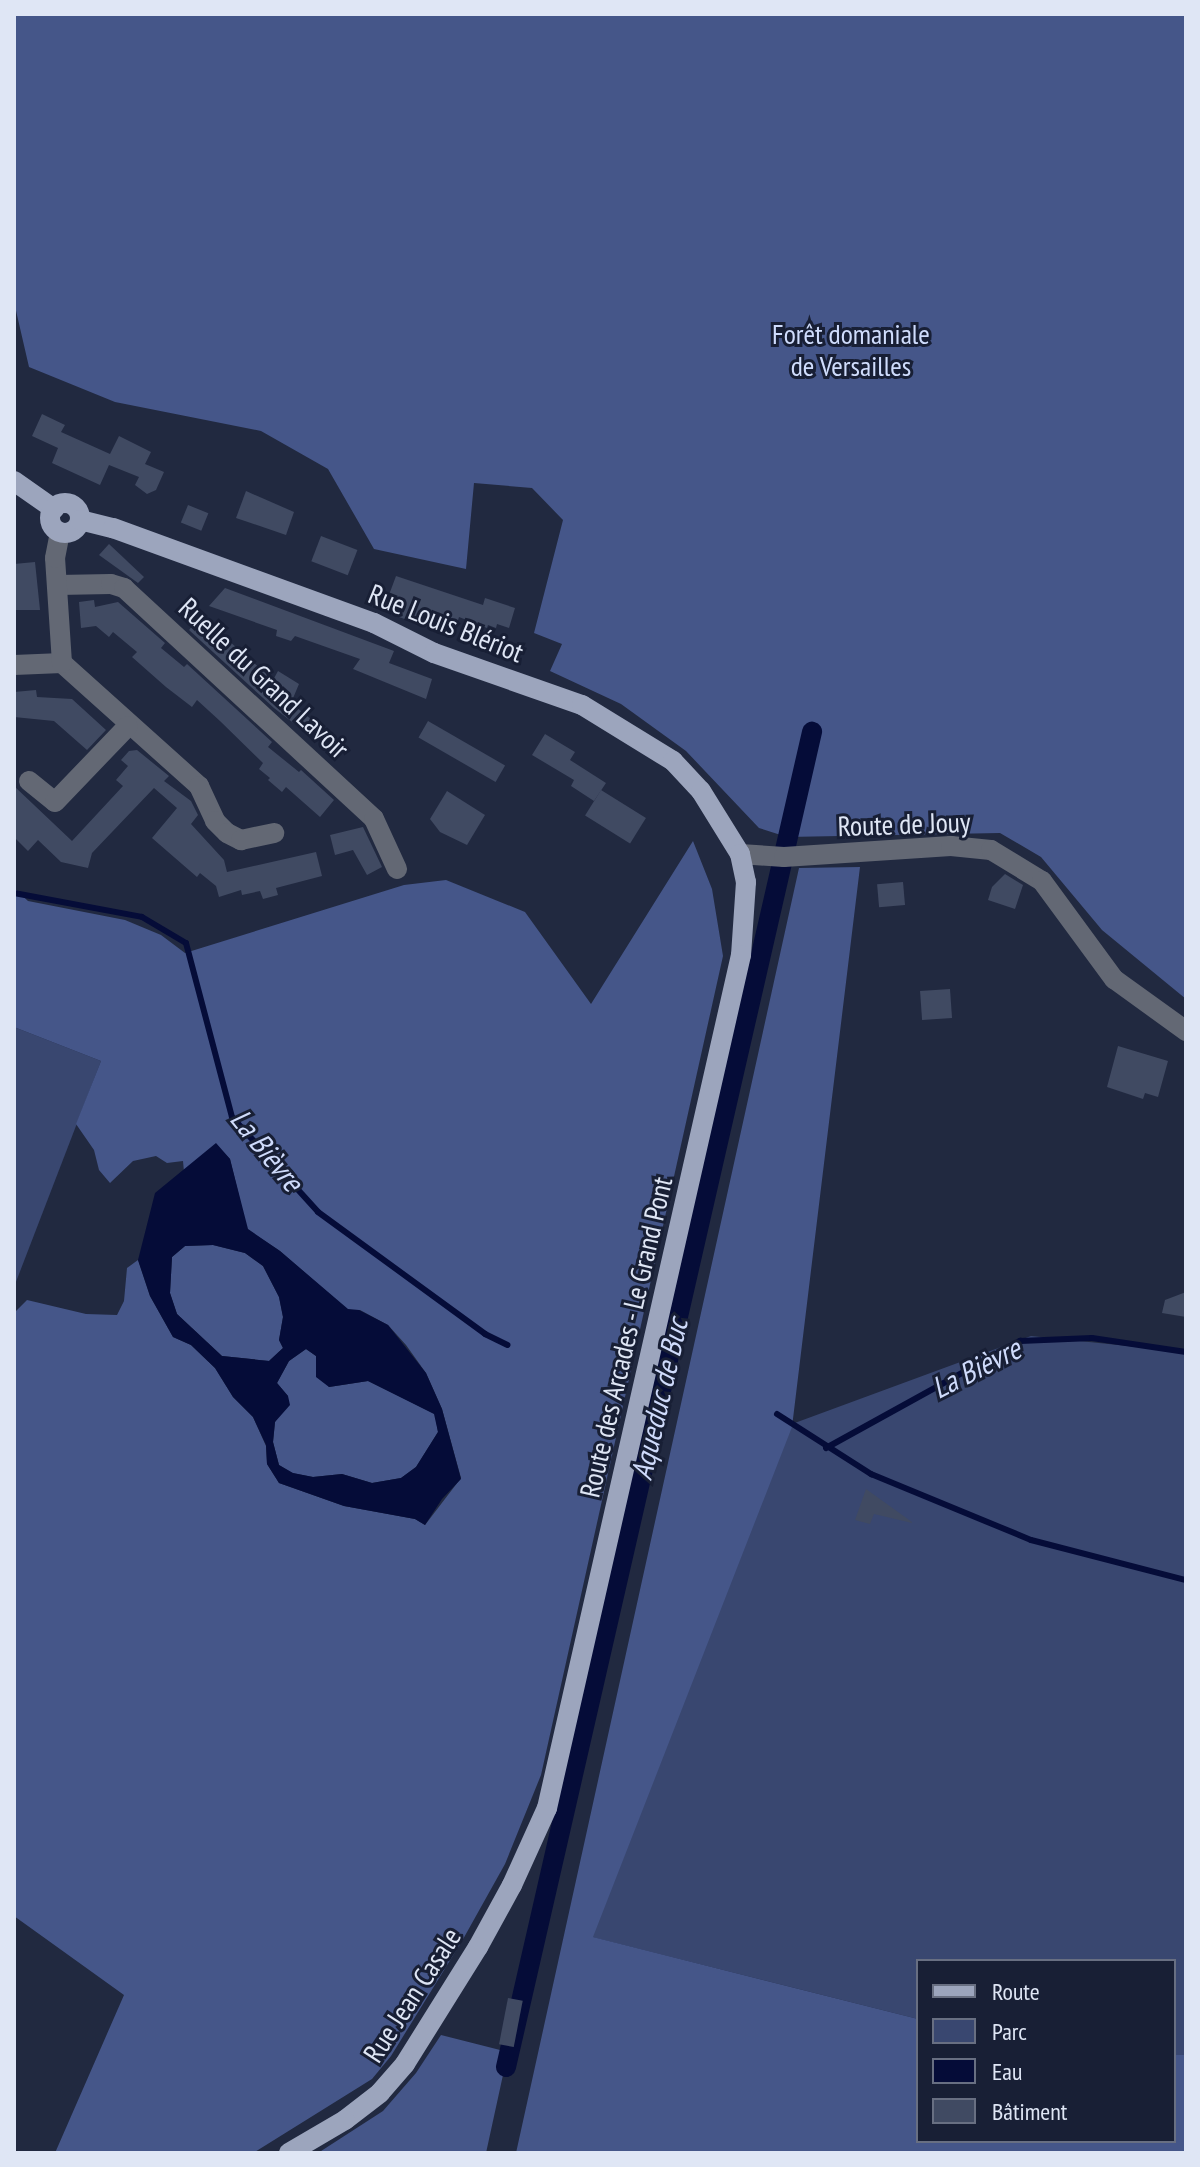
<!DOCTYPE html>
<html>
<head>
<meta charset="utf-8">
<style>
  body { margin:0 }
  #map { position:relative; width:1200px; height:2167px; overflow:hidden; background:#212940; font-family:"PT Sans Narrow",sans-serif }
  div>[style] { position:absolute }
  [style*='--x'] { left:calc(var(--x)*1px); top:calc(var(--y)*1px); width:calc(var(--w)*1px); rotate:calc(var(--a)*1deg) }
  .green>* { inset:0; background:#394770 }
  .forest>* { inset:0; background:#455689 }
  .water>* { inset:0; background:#050c38 }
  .stream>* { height:6px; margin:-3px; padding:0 3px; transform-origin:3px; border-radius:3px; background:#050c38 }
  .canal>* { height:20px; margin:-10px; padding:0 10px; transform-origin:10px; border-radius:10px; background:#050c38 }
  .building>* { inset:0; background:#404a62; transform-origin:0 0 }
  .minor>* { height:20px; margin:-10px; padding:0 10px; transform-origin:10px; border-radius:10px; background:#636874 }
  .major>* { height:20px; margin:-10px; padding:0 10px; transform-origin:10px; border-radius:10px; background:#9ca5bd }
  .major>.ring { margin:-10px; padding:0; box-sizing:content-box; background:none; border:20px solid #9ca5bd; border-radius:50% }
  span { translate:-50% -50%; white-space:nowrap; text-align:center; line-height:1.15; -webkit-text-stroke:6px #181f35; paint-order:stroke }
  .park-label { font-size:28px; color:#cfdcfc }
  .street-label { font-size:28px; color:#dfe6f5 }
  .water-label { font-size:30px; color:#cfdbfb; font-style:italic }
  .frame { position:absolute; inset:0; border:16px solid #dfe6f5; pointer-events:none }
  .legend { position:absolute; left:916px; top:1959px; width:260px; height:184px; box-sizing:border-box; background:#181f35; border:2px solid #686f82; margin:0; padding:10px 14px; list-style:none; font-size:24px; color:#dfe6f5 }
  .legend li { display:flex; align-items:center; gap:16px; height:40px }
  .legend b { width:40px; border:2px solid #686f82 }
</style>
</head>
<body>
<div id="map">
  <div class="green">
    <i style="clip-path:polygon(14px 1027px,101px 1061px,14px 1287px)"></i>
    <i style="clip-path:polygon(1031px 1336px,1186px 1352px,1186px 2055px,1174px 2055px,1174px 1961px,918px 1961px,918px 2019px,592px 1937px,792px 1424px)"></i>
  </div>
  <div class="forest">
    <i style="clip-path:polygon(14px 14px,1186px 14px,1186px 999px,1102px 930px,1041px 857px,1000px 833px,787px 837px,759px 828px,686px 751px,621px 704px,550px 671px,562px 644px,534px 633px,563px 520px,532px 488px,474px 483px,466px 569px,374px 549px,328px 469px,261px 431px,115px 402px,29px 367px,14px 302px)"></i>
    <i style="clip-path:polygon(693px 841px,712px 889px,723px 956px,541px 1775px,505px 1864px,462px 1941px,391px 2056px,372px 2079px,253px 2153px,55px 2153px,124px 1995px,14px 1916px,14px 1313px,27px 1300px,86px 1314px,117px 1315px,124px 1301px,127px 1268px,138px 1260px,150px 1296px,173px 1337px,191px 1345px,215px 1368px,233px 1397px,253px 1417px,266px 1446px,267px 1464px,279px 1483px,344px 1506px,415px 1519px,425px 1525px,461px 1478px,442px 1409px,426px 1373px,406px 1345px,388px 1325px,360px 1310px,348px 1310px,280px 1251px,247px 1229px,230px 1159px,216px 1144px,184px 1172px,183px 1161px,167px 1163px,156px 1156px,133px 1161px,110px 1183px,99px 1170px,94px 1150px,76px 1124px,101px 1061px,14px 1027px,14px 888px,28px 901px,125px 920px,161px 935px,185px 953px,404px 885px,446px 880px,525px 912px,591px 1004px)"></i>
    <i style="clip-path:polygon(860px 867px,792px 1427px,593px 1937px,918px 2019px,918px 2141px,1174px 2141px,1174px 2055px,1186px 2055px,1186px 2153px,516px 2153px,799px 868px)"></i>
    <i style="clip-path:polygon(213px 1245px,245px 1253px,263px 1266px,279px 1297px,283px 1317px,279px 1340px,283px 1348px,269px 1361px,222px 1356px,177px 1314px,170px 1293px,172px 1257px,185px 1246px)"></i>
    <i style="clip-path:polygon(306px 1349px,316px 1356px,329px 1387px,368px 1381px,435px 1414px,438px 1432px,416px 1467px,401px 1478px,372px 1483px,342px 1474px,313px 1477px,292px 1473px,279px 1465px,273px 1442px,275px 1422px,288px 1396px,277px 1383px,289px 1361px)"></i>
    <i style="clip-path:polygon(441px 2035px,508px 2052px,486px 2153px,318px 2153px,383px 2111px,416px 2073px)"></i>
  </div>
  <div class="water">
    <i style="clip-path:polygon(evenodd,216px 1143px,230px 1159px,248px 1229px,280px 1251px,348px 1309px,359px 1310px,388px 1325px,426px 1373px,442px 1409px,461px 1479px,442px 1499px,425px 1525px,415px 1519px,344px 1506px,279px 1483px,267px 1464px,266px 1445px,253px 1417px,233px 1397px,215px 1368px,191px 1345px,173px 1337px,150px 1296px,138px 1260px,155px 1193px,216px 1143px,213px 1245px,245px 1253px,263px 1266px,279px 1297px,283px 1317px,279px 1340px,283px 1348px,269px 1361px,222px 1356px,177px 1314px,170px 1293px,172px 1257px,185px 1246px,213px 1245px,216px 1143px,306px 1349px,316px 1356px,316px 1377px,329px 1387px,368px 1381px,434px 1414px,438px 1432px,416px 1467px,401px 1478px,372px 1483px,342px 1474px,313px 1477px,293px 1473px,279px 1465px,273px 1442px,275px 1422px,290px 1405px,288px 1396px,277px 1383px,289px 1361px,306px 1349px)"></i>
  </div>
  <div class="stream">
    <i style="--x:14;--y:893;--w:130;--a:10.6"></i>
    <i style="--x:142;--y:917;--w:51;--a:30.6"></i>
    <i style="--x:186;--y:943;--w:180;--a:75.2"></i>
    <i style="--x:232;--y:1117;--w:128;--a:47.8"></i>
    <i style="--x:318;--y:1212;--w:207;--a:36.1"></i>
    <i style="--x:485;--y:1334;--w:25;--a:26"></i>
    <i style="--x:777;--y:1414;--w:112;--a:32.6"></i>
    <i style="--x:871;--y:1474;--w:173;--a:22.4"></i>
    <i style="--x:1031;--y:1540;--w:160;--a:14.5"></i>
    <i style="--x:826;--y:1448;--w:222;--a:-28.9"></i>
    <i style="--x:1020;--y:1341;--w:72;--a:-2.4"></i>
    <i style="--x:1092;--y:1338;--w:95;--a:8.5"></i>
  </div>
  <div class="canal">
    <i style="--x:506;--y:2067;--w:1370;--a:-77.09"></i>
  </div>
  <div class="building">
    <i style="clip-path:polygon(42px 414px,65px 425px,61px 432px,110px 454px,119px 436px,151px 452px,145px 464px,164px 472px,156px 490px,147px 494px,135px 485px,139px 477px,109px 465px,100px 485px,52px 463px,58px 448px,32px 436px)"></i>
    <i style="clip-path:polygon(246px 491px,294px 512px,286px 535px,236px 518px)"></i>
    <i style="left:188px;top:505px;width:22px;height:19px;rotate:22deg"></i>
    <i style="left:321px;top:536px;width:39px;height:27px;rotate:21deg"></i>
    <i style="clip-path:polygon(109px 544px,144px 577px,138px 583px,99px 555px)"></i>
    <i style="clip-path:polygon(35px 562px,40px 610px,14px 610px,14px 564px)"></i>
    <i style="clip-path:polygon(396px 576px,483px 605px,485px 598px,515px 608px,509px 628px,497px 624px,496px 628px,488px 625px,487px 628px,459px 617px,453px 637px,383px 611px)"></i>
    <i style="clip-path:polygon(225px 588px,394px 651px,389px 663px,432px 679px,426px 699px,353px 669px,360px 659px,295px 636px,291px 641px,276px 636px,277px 630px,209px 606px)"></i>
    <i style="clip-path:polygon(94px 600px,95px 607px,118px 602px,165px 643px,161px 648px,184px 667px,187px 664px,272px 742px,268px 747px,299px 772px,301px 770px,334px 800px,320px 817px,286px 787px,282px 792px,268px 780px,270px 778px,259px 769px,263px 763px,220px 721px,197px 700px,192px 707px,166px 687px,132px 657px,137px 652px,113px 632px,109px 637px,96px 626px,81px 628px,79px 602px)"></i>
    <i style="clip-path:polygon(201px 616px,273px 680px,278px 671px,299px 684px,291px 703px,317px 724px,309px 735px,274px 708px,189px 630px)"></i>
    <i style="clip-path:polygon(36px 690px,37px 697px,72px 699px,106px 730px,87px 750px,54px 721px,14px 717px,14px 692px)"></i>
    <i style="left:428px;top:721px;width:89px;height:19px;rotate:30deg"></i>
    <i style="clip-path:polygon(545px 734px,575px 752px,570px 760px,606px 783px,594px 801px,571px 786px,574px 780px,532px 755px)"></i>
    <i style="clip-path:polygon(137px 750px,169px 776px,164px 781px,191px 801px,198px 815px,191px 824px,224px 860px,227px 872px,316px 852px,322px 876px,276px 888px,278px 895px,263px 899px,260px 891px,242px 895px,241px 890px,219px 897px,216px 886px,200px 873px,197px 877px,152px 838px,177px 808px,154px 788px,92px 853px,88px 868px,61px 862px,38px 840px,28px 851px,14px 837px,14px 786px,72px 841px,123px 786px,116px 780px,128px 766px,121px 760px,129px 751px)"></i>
    <i style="left:601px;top:790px;width:53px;height:30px;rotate:32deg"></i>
    <i style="clip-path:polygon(447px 791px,485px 815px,467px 845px,440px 832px,430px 819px)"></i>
    <i style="clip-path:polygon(363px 827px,382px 867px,367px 875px,353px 850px,335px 855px,330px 835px)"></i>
    <i style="clip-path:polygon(1005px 874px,1023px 885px,1015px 909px,988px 900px,992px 887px)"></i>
    <i style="left:903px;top:882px;width:23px;height:26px;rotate:85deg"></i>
    <i style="left:950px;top:989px;width:29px;height:30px;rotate:86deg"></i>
    <i style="clip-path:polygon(1118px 1046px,1168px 1061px,1158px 1097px,1145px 1093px,1143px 1099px,1107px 1087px)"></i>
    <i style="clip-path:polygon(1186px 1292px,1186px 1317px,1162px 1313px,1165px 1300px)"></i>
    <i style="clip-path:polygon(866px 1489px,912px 1522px,912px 1523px,874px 1514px,870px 1524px,855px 1520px)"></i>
    <i style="left:508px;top:1998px;width:15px;height:47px;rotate:11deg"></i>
  </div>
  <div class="minor">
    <i style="--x:58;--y:585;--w:53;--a:-1.1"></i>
    <i style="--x:111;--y:584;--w:14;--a:17"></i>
    <i style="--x:124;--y:588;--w:340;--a:42.7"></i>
    <i style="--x:374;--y:819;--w:55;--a:65.3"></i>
    <i style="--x:62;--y:663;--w:184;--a:41.9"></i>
    <i style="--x:199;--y:786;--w:38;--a:65"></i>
    <i style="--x:215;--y:821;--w:17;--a:45"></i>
    <i style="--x:227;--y:833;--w:16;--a:27"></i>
    <i style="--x:241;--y:840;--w:34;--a:-12"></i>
    <i style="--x:14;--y:665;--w:48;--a:-2.4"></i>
    <i style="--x:62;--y:663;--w:105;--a:-93.8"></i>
    <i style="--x:55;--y:558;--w:26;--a:-79"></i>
    <i style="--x:29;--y:781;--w:33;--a:39"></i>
    <i style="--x:55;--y:802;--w:105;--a:-46.2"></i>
    <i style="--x:740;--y:854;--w:44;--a:3.9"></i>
    <i style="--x:784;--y:857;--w:167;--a:-3.8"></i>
    <i style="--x:951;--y:846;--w:40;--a:5.7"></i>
    <i style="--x:991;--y:850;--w:60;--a:31.3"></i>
    <i style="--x:1042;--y:881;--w:122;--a:53.7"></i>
    <i style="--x:1114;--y:979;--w:89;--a:35.8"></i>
  </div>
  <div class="major">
    <i style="--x:14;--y:481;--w:49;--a:35"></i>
    <i class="ring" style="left:50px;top:503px;width:10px;height:10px"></i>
    <i style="--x:80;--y:520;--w:34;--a:14"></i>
    <i style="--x:113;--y:528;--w:278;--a:20"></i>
    <i style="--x:374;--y:623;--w:67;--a:26.6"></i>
    <i style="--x:434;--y:653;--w:157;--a:19.4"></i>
    <i style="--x:582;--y:705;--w:107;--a:31.6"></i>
    <i style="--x:673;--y:761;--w:41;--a:47"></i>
    <i style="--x:701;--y:791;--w:74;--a:58.2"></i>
    <i style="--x:740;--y:854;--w:29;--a:78"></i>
    <i style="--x:746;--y:882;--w:73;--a:93.9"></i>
    <i style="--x:741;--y:955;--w:875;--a:102.81"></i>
    <i style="--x:547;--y:1808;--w:85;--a:114.4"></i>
    <i style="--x:512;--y:1885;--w:71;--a:118.7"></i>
    <i style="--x:478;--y:1947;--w:138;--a:122"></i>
    <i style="--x:405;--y:2064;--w:38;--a:131"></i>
    <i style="--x:380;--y:2093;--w:44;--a:142.4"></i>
    <i style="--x:345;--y:2120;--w:65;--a:149.5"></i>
  </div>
  <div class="park-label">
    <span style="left:851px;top:350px">Forêt domaniale<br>de Versailles</span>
  </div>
  <div class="street-label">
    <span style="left:446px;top:623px;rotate:22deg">Rue Louis Blériot</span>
    <span style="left:264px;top:678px;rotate:43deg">Ruelle du Grand Lavoir</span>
    <span style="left:904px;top:824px;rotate:-2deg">Route de Jouy</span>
    <span style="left:626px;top:1337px;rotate:-77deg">Route des Arcades - Le Grand Pont</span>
    <span style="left:412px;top:1995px;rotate:-57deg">Rue Jean Casale</span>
  </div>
  <div class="water-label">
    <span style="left:267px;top:1150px;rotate:51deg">La Bièvre</span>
    <span style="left:976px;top:1368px;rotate:-27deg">La Bièvre</span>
    <span style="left:659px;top:1399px;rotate:-77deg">Aqueduc de Buc</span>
  </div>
  <div class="frame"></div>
  <ul class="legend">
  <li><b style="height:10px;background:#9ca5bd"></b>Route</li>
  <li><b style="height:22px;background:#394770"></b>Parc</li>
  <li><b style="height:22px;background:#050c38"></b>Eau</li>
  <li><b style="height:22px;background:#404a62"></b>Bâtiment</li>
  </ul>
</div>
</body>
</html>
